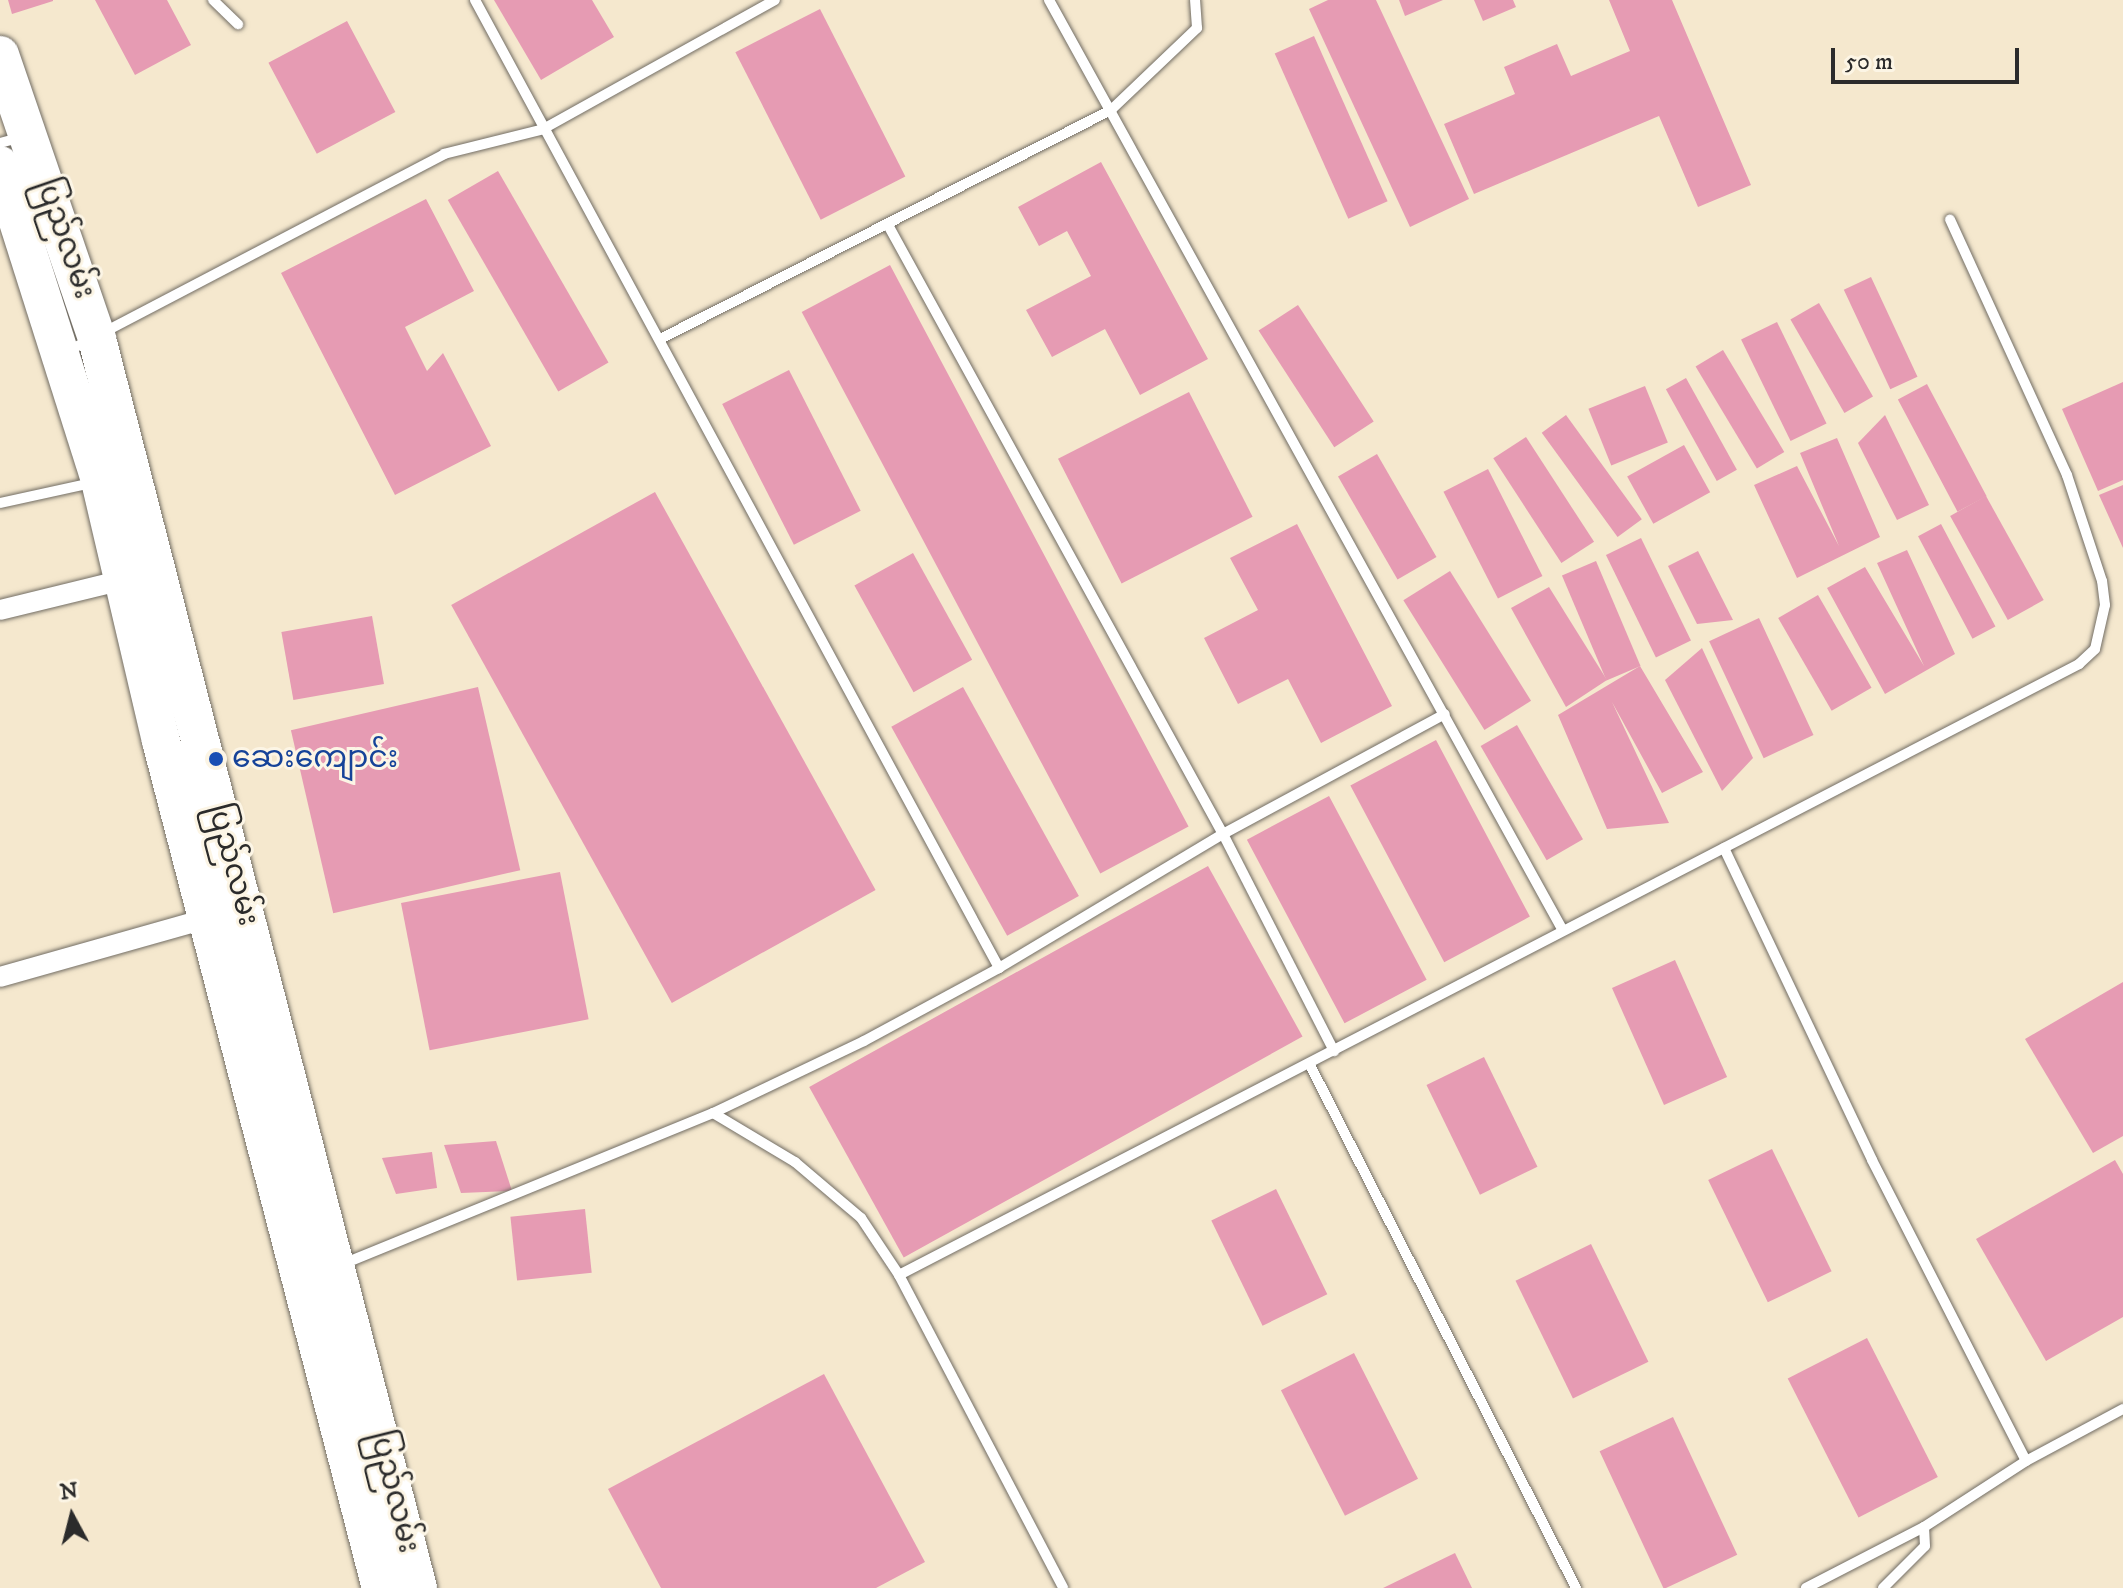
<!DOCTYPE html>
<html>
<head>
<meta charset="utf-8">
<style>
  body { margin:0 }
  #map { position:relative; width:2123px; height:1588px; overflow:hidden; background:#f5e8ce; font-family:"IM FELL DW Pica","Noto Sans Myanmar",serif }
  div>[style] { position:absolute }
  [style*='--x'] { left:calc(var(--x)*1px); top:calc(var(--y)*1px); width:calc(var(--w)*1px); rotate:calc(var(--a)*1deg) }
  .building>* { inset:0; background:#e69bb3; transform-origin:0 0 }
  .roads { filter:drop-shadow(0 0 2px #726d64) drop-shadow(0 0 2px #726d64) }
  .lane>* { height:10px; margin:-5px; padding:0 5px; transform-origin:5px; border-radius:5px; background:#fff }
  .street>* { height:20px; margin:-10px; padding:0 10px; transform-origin:10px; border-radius:10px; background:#fff }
  .highway>* { height:38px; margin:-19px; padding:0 19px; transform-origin:19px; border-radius:19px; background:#fff }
  .dots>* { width:22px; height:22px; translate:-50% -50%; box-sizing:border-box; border:4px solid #fcf5e5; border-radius:50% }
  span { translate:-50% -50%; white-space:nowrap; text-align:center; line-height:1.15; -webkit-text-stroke:6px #fcf5e5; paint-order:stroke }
  .street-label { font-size:30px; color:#2b2b2b }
  .transit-label { font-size:30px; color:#164399 }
  .left { translate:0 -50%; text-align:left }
  .north { position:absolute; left:32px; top:1476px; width:80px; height:80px; -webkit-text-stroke:6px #fcf5e5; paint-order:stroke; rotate:353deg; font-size:22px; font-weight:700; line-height:32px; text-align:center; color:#2b2b2b }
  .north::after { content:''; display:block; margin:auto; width:28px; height:36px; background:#2b2b2b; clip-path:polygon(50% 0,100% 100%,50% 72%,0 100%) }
  .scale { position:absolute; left:1831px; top:48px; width:188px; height:36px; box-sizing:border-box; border:4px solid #2b2b2b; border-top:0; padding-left:10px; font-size:24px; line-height:28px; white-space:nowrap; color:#2b2b2b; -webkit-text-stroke:6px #fcf5e5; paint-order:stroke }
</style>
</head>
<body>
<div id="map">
  <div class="building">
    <i style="clip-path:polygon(8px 0,53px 0,53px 1px,12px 14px)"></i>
    <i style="clip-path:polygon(95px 0,167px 0,191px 45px,135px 75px)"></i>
    <i style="clip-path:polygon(494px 0,592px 0,614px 37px,541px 80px)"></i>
    <i style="clip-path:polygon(1328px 0,1376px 0,1469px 199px,1410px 227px,1309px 9px)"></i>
    <i style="clip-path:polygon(1399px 0,1443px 0,1405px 16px)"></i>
    <i style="clip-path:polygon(1474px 0,1513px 0,1516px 7px,1483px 21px)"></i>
    <i style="clip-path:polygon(1609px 0,1672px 0,1751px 185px,1698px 207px,1659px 116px,1474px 194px,1444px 124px,1515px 94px,1504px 67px,1557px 44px,1571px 76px,1630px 51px)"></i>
    <i style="left:820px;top:9px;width:188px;height:95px;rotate:63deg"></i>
    <i style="left:347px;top:21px;width:103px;height:89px;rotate:62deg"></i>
    <i style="left:1314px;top:36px;width:181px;height:43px;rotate:66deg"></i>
    <i style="clip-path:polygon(1101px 162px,1208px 359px,1140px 395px,1105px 329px,1052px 357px,1026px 310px,1091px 276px,1067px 231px,1039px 246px,1018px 207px)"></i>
    <i style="left:498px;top:171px;width:221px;height:58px;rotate:60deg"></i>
    <i style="clip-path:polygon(426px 199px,474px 291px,405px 327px,427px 371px,443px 353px,491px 446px,395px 495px,281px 273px)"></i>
    <i style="left:890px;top:265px;width:636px;height:100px;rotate:62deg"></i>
    <i style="left:1871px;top:277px;width:110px;height:30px;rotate:65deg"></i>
    <i style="left:1819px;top:303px;width:108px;height:33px;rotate:60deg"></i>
    <i style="left:1298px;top:305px;width:139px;height:47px;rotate:57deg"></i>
    <i style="left:1777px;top:322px;width:113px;height:40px;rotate:64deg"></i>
    <i style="left:1723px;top:350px;width:119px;height:32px;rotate:59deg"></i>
    <i style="left:789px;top:370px;width:158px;height:75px;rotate:63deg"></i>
    <i style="left:1686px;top:378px;width:105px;height:23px;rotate:61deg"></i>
    <i style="clip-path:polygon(2123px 382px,2123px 480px,2098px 491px,2062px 409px)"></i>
    <i style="left:1927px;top:384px;width:127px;height:33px;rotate:62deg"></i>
    <i style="left:1645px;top:386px;width:61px;height:61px;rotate:68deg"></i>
    <i style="left:1189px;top:392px;width:140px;height:147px;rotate:63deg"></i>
    <i style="left:1566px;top:415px;width:129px;height:30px;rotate:54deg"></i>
    <i style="clip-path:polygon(1885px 415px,1929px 505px,1897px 520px,1858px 443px)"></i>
    <i style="left:1526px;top:437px;width:125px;height:39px;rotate:57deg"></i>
    <i style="clip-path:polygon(1837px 438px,1880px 537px,1797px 578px,1754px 485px,1797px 466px,1839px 546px,1800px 453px)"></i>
    <i style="left:1684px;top:445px;width:54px;height:65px;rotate:61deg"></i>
    <i style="left:1377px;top:454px;width:119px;height:45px;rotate:60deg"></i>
    <i style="left:1488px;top:469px;width:120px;height:50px;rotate:63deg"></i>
    <i style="clip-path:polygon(2123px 485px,2123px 548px,2099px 495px)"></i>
    <i style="left:655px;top:492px;width:455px;height:233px;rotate:61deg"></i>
    <i style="left:1986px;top:496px;width:119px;height:41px;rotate:61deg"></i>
    <i style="clip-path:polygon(1297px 524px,1392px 706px,1321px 743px,1288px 679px,1238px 704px,1204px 638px,1258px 610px,1230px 558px)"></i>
    <i style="left:1941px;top:524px;width:116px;height:26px;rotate:62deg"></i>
    <i style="left:1641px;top:538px;width:114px;height:39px;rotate:64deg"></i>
    <i style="clip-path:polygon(1907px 550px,1955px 654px,1885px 694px,1827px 588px,1865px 567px,1924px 666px,1877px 563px)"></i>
    <i style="clip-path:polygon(1698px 551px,1733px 620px,1697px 624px,1668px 566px)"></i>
    <i style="left:913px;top:553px;width:122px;height:67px;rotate:61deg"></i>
    <i style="left:1596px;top:561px;width:114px;height:37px;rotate:67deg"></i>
    <i style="left:1450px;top:571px;width:153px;height:55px;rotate:58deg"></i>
    <i style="clip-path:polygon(1549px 587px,1607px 680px,1566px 707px,1511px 608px)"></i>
    <i style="left:1818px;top:595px;width:107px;height:46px;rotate:60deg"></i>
    <i style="left:372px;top:616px;width:69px;height:92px;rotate:80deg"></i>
    <i style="left:1759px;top:618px;width:129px;height:55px;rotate:65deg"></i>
    <i style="clip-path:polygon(1702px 648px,1753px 758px,1722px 791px,1665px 680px)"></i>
    <i style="clip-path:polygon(1640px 666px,1703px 772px,1662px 793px,1612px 702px,1669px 823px,1607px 829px,1558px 715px)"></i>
    <i style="left:478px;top:687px;width:188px;height:192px;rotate:77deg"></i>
    <i style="left:963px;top:687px;width:239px;height:82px;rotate:61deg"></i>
    <i style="left:1517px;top:725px;width:132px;height:42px;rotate:60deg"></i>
    <i style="left:1436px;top:740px;width:200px;height:97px;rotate:62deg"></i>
    <i style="left:1329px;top:796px;width:208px;height:93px;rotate:62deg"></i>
    <i style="left:1208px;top:866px;width:195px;height:456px;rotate:61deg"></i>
    <i style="left:560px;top:872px;width:150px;height:162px;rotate:79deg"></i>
    <i style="left:1675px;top:960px;width:128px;height:69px;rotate:66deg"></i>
    <i style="clip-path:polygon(2123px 982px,2123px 1136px,2093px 1153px,2025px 1039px)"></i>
    <i style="left:1484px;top:1057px;width:122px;height:64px;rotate:64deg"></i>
    <i style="clip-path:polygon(496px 1141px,512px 1191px,461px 1193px,444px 1145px)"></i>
    <i style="left:1772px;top:1149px;width:136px;height:71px;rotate:64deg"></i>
    <i style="clip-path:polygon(432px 1152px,437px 1188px,396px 1194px,382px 1158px)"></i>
    <i style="clip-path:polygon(2115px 1160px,2123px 1174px,2123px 1317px,2046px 1361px,1976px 1239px)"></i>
    <i style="left:1276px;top:1189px;width:117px;height:72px;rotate:64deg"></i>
    <i style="left:585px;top:1209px;width:64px;height:75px;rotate:84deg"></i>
    <i style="left:1591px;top:1244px;width:131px;height:84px;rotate:64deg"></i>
    <i style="left:1867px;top:1338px;width:156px;height:89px;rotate:63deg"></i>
    <i style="left:1354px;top:1353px;width:141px;height:82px;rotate:63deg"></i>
    <i style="clip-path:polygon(824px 1374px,925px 1562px,876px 1588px,661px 1588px,608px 1489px)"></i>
    <i style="left:1673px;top:1417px;width:152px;height:81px;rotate:65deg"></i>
    <i style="clip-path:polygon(1455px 1553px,1472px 1588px,1383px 1588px)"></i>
  </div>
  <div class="roads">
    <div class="lane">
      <i style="--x:213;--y:0;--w:35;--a:44"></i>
      <i style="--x:475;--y:0;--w:1101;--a:61.57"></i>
      <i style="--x:1049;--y:0;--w:1061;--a:61.09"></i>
      <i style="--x:545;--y:128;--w:263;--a:-29.1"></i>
      <i style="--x:0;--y:143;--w:23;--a:-15"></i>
      <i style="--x:888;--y:225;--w:695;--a:61.19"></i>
      <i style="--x:1223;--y:834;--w:244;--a:62.9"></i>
      <i style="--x:662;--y:338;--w:504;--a:-26.92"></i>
      <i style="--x:1111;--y:110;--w:119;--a:-43.6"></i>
      <i style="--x:1197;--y:28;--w:28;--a:-94"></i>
      <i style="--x:66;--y:352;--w:427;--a:-27.6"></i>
      <i style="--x:444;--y:154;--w:103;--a:-14"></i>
      <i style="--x:0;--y:503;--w:94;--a:-12.3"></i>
      <i style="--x:1724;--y:848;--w:345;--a:64.6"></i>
      <i style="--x:1872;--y:1160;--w:338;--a:62.9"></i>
      <i style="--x:2026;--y:1461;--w:121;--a:147.1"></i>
      <i style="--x:1924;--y:1527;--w:133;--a:152.7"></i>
      <i style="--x:1310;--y:1065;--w:587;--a:63.04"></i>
      <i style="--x:713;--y:1113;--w:96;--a:30.9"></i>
      <i style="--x:795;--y:1162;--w:87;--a:40.3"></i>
      <i style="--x:861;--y:1218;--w:69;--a:56.3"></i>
      <i style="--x:899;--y:1275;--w:353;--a:62.3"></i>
      <i style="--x:343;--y:1264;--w:400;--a:-22.2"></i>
      <i style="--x:713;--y:1113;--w:167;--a:-25.5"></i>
      <i style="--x:864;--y:1041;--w:153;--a:-28.4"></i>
      <i style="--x:999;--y:968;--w:261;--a:-30.9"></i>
      <i style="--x:1223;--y:834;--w:252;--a:-28.4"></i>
      <i style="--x:899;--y:1275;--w:1329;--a:-27.37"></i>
      <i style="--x:2079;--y:664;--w:22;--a:-43"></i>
      <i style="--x:2095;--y:649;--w:45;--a:-77.2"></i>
      <i style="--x:2105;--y:605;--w:24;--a:-97"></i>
      <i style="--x:2102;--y:581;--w:112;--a:-108.3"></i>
      <i style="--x:2067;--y:475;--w:281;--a:-114.6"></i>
      <i style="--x:2026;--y:1461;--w:110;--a:-28.2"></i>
      <i style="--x:1883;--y:1588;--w:59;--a:-45"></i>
      <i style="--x:1925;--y:1546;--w:19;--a:-93"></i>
    </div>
    <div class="street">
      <i style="--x:0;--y:610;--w:127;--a:-13.7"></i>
      <i style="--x:0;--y:977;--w:223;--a:-15.8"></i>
    </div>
    <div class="highway">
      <i style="--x:0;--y:55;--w:300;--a:71.1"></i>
      <i style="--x:97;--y:339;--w:1290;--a:75.59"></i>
      <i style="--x:0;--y:165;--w:331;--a:72.4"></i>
      <i style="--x:100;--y:481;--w:267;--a:76.8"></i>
      <i style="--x:161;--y:741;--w:875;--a:75.44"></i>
    </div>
  </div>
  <div class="dots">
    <i style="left:216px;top:759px;background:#1a4fb4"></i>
  </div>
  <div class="street-label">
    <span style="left:64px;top:239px;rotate:71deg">ပြည်လမ်း</span>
    <span style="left:232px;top:865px;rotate:75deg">ပြည်လမ်း</span>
    <span style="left:393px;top:1492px;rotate:76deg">ပြည်လမ်း</span>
  </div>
  <div class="transit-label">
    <span class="left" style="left:232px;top:759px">ဆေးကျောင်း</span>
  </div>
  <div class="north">N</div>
  <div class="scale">50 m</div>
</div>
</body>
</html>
